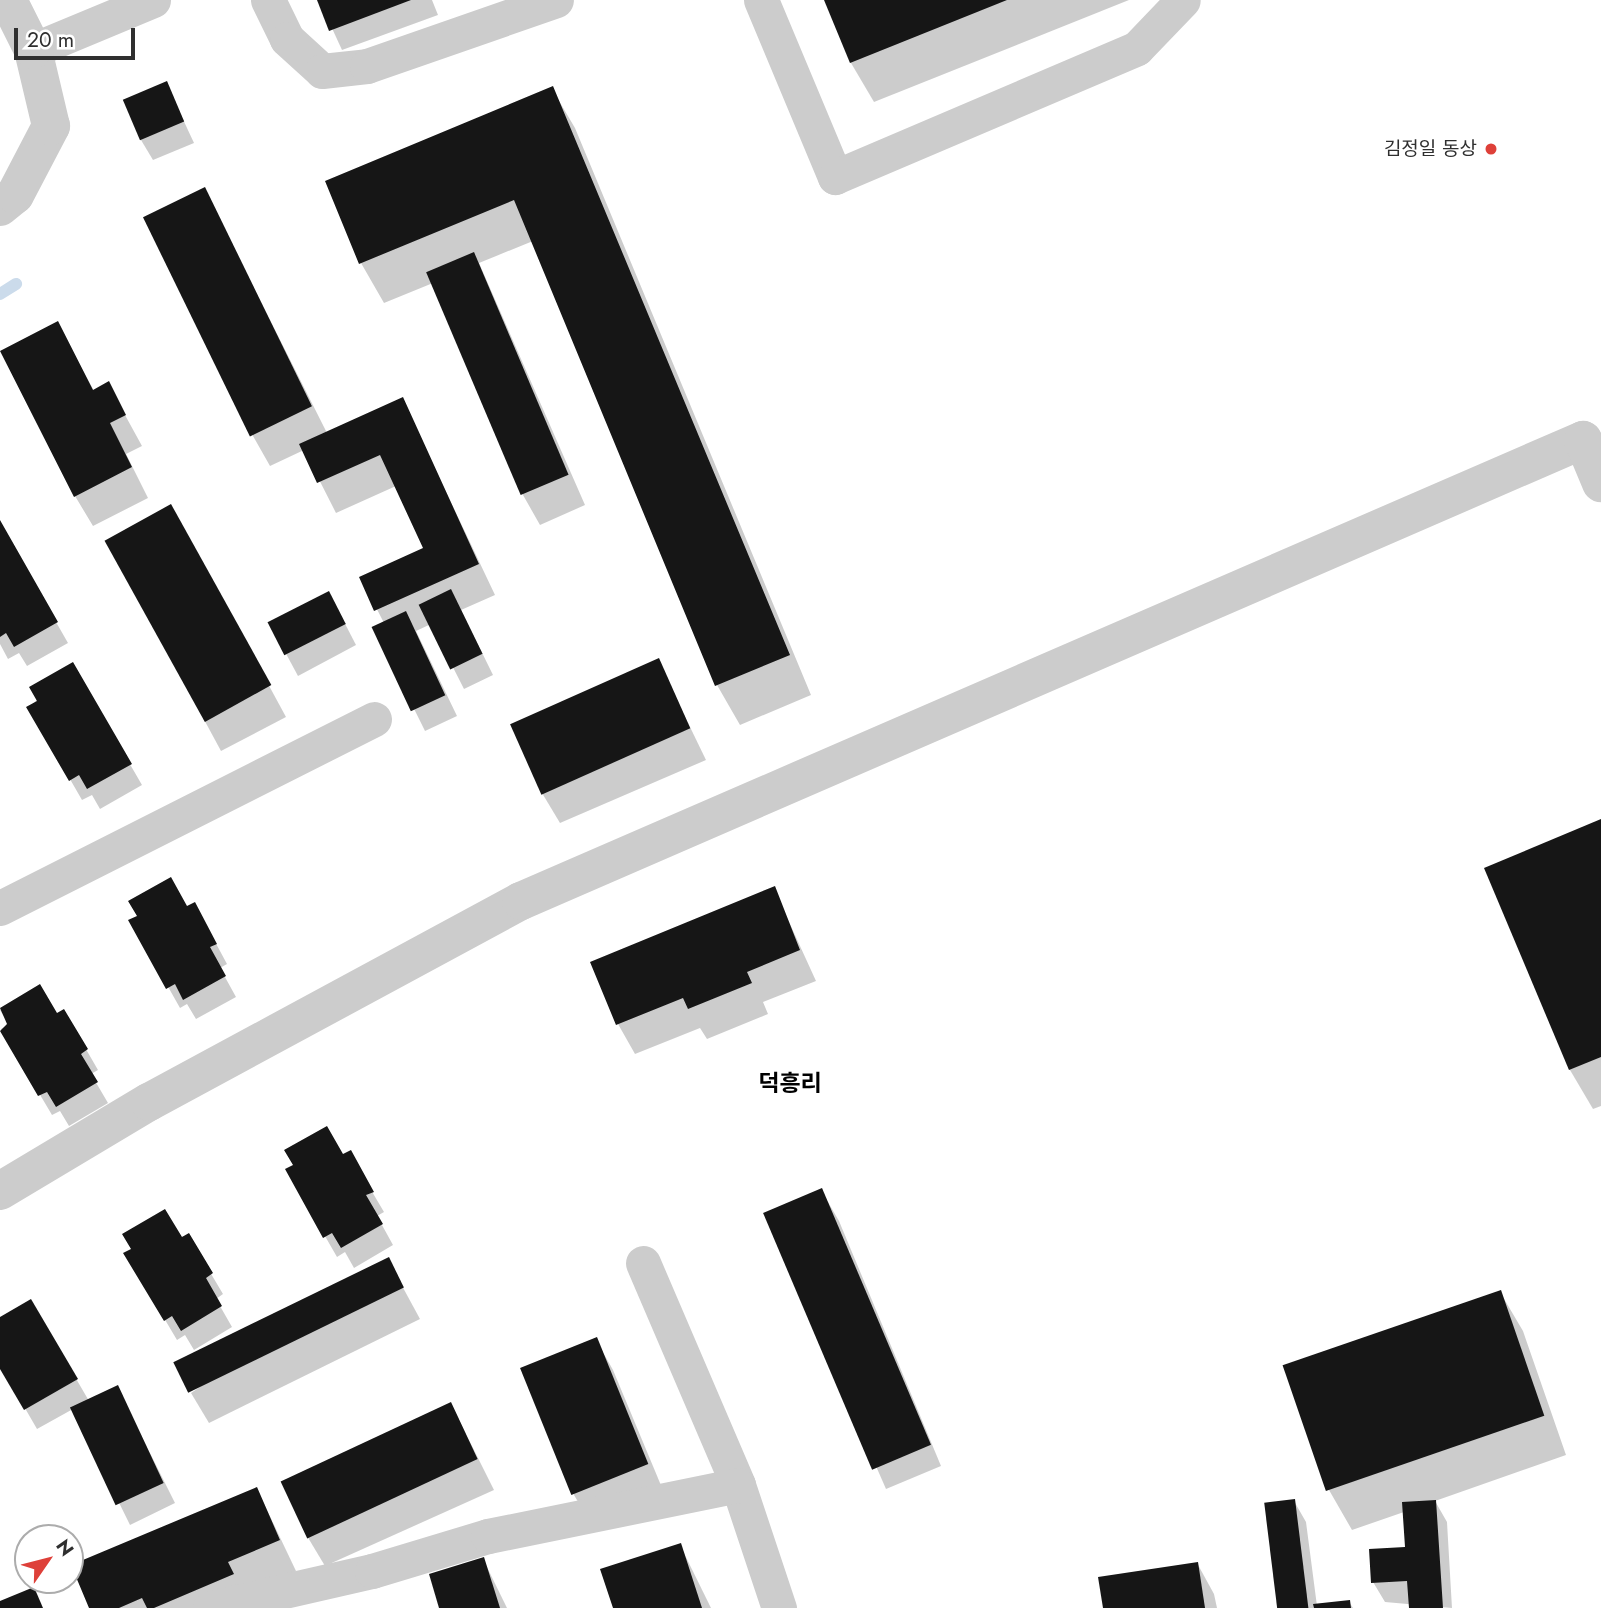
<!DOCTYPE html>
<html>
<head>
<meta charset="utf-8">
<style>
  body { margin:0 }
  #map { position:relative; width:1601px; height:1608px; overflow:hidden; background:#fff; font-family:Jost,"Noto Sans KR",sans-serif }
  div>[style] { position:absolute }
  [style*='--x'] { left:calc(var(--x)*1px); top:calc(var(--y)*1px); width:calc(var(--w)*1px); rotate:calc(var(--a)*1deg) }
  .shadow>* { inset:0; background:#0003 }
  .stream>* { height:12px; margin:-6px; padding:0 6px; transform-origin:6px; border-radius:6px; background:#cbdbeb }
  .building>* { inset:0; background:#161616; transform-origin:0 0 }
  .minor>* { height:35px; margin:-17.5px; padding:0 17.5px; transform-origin:17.5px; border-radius:17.5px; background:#ccc }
  .tertiary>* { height:38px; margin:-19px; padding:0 19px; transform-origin:19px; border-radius:19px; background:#ccc }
  .dots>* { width:19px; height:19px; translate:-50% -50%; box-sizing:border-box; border:4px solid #fff; border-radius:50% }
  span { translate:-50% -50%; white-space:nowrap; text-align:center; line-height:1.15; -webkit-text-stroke:7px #fff; paint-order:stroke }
  .poi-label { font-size:19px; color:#2f2f2f }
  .right { translate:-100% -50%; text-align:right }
  .quarter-label { font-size:23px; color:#000; font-weight:700 }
  .north { position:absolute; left:14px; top:1524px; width:70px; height:70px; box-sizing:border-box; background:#fff; border:2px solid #acacac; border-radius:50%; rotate:55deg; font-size:19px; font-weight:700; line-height:28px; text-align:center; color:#2f2f2f }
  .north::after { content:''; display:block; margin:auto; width:24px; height:32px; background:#de4039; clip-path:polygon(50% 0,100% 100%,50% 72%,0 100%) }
  .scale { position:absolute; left:14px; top:28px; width:121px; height:32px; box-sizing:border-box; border:4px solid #2f2f2f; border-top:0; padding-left:9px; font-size:21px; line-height:24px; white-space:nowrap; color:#2f2f2f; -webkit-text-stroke:5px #fff; paint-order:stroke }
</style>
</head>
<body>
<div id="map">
  <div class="shadow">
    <i style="clip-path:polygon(319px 0,432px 0,438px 15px,342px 50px)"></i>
    <i style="clip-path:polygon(826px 0,1129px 0,874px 102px,851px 63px)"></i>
    <i style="clip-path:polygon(166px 83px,194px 143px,153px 160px,141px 140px)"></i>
    <i style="clip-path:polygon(552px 89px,575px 128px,811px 695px,740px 725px,717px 685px,533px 241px,479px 263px,585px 505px,540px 525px,523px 495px,433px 283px,384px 303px,361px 263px,327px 182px)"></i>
    <i style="clip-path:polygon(204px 189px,327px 433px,402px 399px,495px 595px,461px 610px,493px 675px,464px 689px,431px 624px,416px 631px,457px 716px,425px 731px,374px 628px,384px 623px,361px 578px,425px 549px,396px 486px,336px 513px,304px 450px,270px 466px,253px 436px)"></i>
    <i style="clip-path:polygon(58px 324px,94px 391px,108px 384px,142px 446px,126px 454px,148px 498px,93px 526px,75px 496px)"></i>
    <i style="clip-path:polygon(0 524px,68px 643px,27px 666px,19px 653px,8px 659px,0 644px)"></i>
    <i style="clip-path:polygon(188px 536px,286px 717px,221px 751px,107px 540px)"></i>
    <i style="clip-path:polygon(340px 614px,356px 645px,298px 676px,270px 624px)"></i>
    <i style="clip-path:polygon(658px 661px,706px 760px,560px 823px,542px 793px)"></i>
    <i style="clip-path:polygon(72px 664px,142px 785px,100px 809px,92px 795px,82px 800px,29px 708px)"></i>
    <i style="clip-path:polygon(1601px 821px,1601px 1106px,1593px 1109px,1570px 1070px,1486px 869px)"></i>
    <i style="clip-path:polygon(774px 889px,816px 981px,763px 1002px,768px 1014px,707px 1039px,700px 1028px,635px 1054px,618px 1024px)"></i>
    <i style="clip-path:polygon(131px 921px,206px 925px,227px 964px,220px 968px,236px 997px,196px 1019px,187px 1004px,180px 1008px)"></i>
    <i style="clip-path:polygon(39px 987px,57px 1015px,64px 1011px,98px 1070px,91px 1074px,108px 1103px,69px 1126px,60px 1111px,52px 1115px,1px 1029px,9px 1025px,0 1010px)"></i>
    <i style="clip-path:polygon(342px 1157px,361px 1173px,384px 1212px,377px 1216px,393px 1245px,354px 1268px,345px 1252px,337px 1257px,287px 1170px)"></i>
    <i style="clip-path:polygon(821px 1190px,839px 1221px,941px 1466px,886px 1489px,766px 1214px)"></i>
    <i style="clip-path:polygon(188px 1235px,223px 1294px,216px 1299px,232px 1327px,194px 1350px,185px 1335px,177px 1340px,126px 1254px)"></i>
    <i style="clip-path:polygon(388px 1260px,420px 1319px,209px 1423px,191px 1393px)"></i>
    <i style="clip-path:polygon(1500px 1292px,1523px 1331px,1566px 1455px,1435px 1501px,1447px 1522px,1452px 1608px,1385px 1602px,1373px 1582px,1406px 1549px,1404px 1512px,1352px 1530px,1329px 1490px,1286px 1367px)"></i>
    <i style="clip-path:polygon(31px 1301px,89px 1401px,117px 1387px,175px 1503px,130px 1525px,73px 1409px,37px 1429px,0 1365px,0 1319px)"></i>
    <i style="clip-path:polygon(596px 1340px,613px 1370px,665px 1495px,592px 1525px,574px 1495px)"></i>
    <i style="clip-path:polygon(451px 1404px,494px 1490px,325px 1566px,307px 1536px)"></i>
    <i style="clip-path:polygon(257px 1489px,296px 1571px,243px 1608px,91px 1608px)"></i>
    <i style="clip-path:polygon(1294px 1501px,1306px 1522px,1317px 1606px,1349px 1602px,1353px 1608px,1279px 1608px)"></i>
    <i style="clip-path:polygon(680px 1545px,711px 1608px,615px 1608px)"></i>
    <i style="clip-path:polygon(483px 1559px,507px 1608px,441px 1608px)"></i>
    <i style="clip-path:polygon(1197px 1563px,1214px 1594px,1217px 1608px,1105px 1608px)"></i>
  </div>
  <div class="stream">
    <i style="--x:0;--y:294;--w:19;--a:-32"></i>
  </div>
  <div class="building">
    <i style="clip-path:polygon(317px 0,411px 0,329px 31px)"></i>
    <i style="clip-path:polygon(824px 0,1007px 0,850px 63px)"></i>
    <i style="left:167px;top:81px;width:44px;height:48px;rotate:67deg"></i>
    <i style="clip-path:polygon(553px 86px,790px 655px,715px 686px,514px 200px,359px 264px,325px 181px)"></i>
    <i style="left:205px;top:187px;width:244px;height:69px;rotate:64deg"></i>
    <i style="left:474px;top:252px;width:242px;height:52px;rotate:67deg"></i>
    <i style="clip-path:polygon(58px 321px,93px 390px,109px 381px,126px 415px,110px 423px,132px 467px,74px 497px,0 351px)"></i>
    <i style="clip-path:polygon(403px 397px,479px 564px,374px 611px,359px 577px,423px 548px,380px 455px,317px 483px,299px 444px)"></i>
    <i style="left:171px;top:504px;width:207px;height:76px;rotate:61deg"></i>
    <i style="clip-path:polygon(0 520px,58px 622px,14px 647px,6px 633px,0 637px)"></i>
    <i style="left:451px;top:589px;width:72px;height:36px;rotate:64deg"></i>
    <i style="left:329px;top:591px;width:37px;height:69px;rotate:63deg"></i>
    <i style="left:406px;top:611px;width:93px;height:38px;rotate:65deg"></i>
    <i style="left:659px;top:658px;width:77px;height:163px;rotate:66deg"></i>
    <i style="clip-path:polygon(73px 662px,132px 764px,87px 789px,79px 775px,69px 781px,26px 707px,37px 701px,29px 687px)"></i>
    <i style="clip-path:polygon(1601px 819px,1601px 1057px,1569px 1070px,1484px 868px)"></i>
    <i style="clip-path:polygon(171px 877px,187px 906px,195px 902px,217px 944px,210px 947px,226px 976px,183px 1000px,175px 984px,166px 989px,128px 920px,137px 916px,128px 901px)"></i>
    <i style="clip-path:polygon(775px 886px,800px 950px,747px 972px,752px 983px,688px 1009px,683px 998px,616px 1025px,590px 962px)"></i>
    <i style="clip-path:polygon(40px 984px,57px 1013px,64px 1009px,88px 1049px,81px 1054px,98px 1082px,56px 1107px,47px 1092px,38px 1096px,0 1031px,7px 1024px,0 1008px)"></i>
    <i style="clip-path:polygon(327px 1126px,343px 1154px,351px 1150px,374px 1192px,366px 1195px,383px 1224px,341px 1248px,332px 1233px,323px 1238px,285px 1169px,293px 1165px,284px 1150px)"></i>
    <i style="left:822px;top:1188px;width:279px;height:64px;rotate:67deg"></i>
    <i style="clip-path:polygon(165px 1209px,182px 1237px,189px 1233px,213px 1273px,206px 1278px,222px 1306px,181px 1331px,172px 1316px,164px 1321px,123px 1253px,131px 1249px,122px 1234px)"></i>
    <i style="left:389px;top:1257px;width:34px;height:240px;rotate:64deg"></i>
    <i style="left:1501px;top:1290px;width:133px;height:231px;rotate:71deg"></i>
    <i style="clip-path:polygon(31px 1299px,78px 1379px,24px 1410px,0 1369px,0 1317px)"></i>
    <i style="left:597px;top:1337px;width:137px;height:83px;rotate:68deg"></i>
    <i style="left:118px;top:1385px;width:108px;height:53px;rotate:65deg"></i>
    <i style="left:451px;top:1402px;width:63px;height:188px;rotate:65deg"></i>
    <i style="clip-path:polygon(257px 1487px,280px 1540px,228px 1562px,234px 1574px,154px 1608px,147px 1608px,142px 1598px,119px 1608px,89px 1608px,71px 1565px)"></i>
    <i style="left:1295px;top:1499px;width:110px;height:31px;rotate:83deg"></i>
    <i style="clip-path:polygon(1436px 1500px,1443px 1608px,1409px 1608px,1407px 1581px,1371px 1583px,1369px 1549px,1405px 1547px,1402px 1502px)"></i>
    <i style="clip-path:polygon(681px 1543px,702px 1608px,613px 1608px,600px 1569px)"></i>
    <i style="clip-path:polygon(484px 1557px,500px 1608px,439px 1608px,429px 1574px)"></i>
    <i style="clip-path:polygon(1198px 1562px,1205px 1608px,1103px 1608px,1098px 1577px)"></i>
    <i style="clip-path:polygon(34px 1587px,43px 1608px,0 1608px,0 1601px)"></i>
    <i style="clip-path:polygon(1350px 1600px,1351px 1608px,1314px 1608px,1313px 1604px)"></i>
  </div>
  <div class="minor">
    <i style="--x:268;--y:0;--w:43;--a:64"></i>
    <i style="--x:287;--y:39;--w:47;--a:42.4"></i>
    <i style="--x:322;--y:71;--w:45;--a:-6.3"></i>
    <i style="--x:367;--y:66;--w:200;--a:-19.2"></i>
    <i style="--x:761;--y:0;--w:192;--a:67.3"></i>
    <i style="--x:835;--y:177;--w:328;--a:-23.1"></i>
    <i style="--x:1137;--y:48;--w:66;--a:-46.2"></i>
    <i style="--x:33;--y:50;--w:130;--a:-22.6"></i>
    <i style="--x:0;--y:908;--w:419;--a:-26.8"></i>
    <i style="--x:643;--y:1263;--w:241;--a:66.8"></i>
    <i style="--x:738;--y:1485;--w:130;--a:71.6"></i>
    <i style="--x:210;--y:1608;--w:166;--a:-12.9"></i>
    <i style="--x:372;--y:1571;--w:121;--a:-16.8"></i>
    <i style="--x:488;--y:1536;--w:255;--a:-11.5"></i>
  </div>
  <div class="tertiary">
    <i style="--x:0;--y:207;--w:19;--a:-39"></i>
    <i style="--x:15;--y:195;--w:78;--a:-62.4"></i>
    <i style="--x:51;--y:126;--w:78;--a:-103.3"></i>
    <i style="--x:33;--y:50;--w:56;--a:-116.6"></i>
    <i style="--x:0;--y:1191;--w:174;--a:-30.9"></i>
    <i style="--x:149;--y:1102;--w:423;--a:-28.4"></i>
    <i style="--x:521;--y:901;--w:1158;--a:-23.47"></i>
    <i style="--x:1583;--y:440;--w:47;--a:67.3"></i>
  </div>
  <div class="dots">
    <i style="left:1491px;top:149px;background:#de4039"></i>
  </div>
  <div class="poi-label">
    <span class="right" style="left:1477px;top:149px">김정일 동상</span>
  </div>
  <div class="quarter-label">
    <span style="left:790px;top:1083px">덕흥리</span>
  </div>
  <div class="north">N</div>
  <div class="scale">20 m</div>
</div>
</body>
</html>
